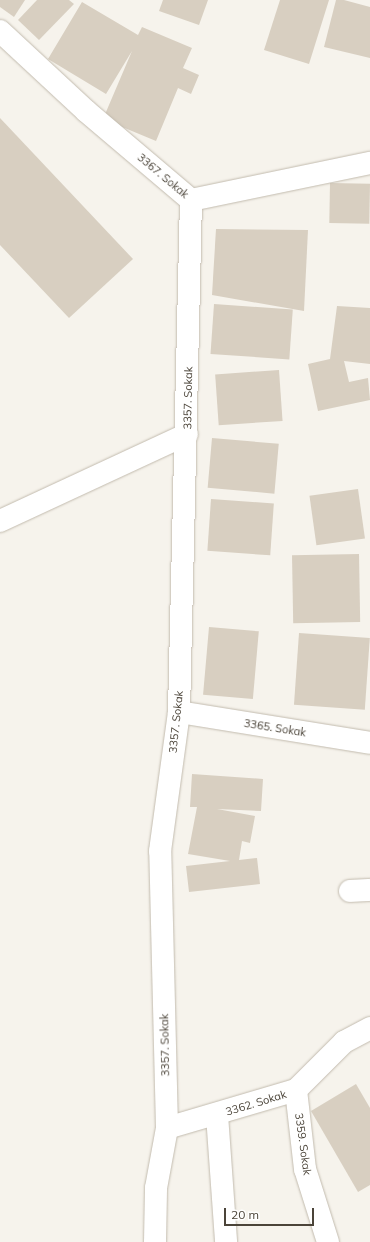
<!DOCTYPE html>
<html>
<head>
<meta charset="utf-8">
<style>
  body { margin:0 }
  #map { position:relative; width:370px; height:1242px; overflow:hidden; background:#f6f3ec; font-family:Mulish,sans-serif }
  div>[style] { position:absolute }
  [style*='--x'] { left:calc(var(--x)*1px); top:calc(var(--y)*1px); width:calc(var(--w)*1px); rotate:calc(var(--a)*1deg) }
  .building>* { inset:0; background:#d8cfc1; transform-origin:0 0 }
  .roads { filter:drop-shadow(0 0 1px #c2bbae) drop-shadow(0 0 1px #c2bbae) }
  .minor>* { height:22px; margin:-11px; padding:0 11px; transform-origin:11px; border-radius:11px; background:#fff }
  span { translate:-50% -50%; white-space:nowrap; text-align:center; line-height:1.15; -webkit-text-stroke:4px #fff; paint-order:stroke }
  .street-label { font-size:11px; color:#4b4439 }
  .scale { position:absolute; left:224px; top:1208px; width:90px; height:18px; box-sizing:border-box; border:2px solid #4b4439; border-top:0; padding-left:5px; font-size:12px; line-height:14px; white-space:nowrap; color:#4b4439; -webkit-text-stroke:3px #fff; paint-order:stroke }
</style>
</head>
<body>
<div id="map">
  <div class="building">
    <i style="clip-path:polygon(0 0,25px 0,14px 17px,0 7px)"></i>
    <i style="clip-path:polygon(37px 0,69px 0,74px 4px,39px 40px,18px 20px)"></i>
    <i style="clip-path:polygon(163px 0,208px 0,199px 25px,159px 11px)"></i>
    <i style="clip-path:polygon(280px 0,329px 0,309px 64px,264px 50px)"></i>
    <i style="clip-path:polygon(336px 0,344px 0,370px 7px,370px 58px,324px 47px)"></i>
    <i style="clip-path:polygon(82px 2px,138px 35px,142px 27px,192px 48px,183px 68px,199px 75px,191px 94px,178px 88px,156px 141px,103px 119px,132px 51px,106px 94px,48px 59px)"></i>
    <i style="clip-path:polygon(0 118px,133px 259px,69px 318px,0 245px)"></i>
    <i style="left:330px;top:183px;width:40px;height:40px;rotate:1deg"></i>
    <i style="clip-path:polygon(216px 229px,308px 230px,304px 311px,212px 295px)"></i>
    <i style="left:214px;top:304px;width:79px;height:50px;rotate:4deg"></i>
    <i style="clip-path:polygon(337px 306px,370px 308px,370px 364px,344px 361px,349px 382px,368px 378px,370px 400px,318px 411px,308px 364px,330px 359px)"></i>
    <i style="left:279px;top:370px;width:51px;height:64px;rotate:86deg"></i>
    <i style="left:212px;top:438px;width:67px;height:50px;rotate:5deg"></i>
    <i style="left:358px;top:489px;width:50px;height:49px;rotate:82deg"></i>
    <i style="left:211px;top:499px;width:63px;height:52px;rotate:4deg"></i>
    <i style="left:359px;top:554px;width:68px;height:67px;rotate:89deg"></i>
    <i style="left:209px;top:627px;width:50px;height:68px;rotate:5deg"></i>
    <i style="left:299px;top:633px;width:71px;height:72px;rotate:4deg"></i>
    <i style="clip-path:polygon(192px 774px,263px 779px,261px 811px,217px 809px,255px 816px,250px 843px,242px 841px,239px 860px,257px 858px,260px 884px,189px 892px,186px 866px,230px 861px,188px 854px,197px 807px,190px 807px)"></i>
    <i style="clip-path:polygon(356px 1084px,370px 1108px,370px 1185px,358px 1192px,311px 1111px)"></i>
  </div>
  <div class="roads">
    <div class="minor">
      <i style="--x:0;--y:31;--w:117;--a:42.9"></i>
      <i style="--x:86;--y:111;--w:138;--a:40.3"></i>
      <i style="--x:191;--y:200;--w:183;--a:-11.7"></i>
      <i style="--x:0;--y:521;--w:206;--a:-24.9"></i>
      <i style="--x:179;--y:712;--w:193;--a:9.2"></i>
      <i style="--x:350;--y:891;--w:20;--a:-3"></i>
      <i style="--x:296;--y:1090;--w:80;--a:83.5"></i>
      <i style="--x:305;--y:1169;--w:77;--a:72.5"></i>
      <i style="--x:217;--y:1115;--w:127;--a:85.9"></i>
      <i style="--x:167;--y:1128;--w:134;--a:-16.4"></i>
      <i style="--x:296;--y:1090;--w:68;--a:-45"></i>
      <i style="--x:344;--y:1042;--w:30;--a:-28"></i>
      <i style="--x:155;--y:1242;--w:54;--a:-88.9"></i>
      <i style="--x:156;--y:1188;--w:61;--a:-79.6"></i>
      <i style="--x:167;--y:1128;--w:277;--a:-91.4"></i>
      <i style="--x:160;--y:851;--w:140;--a:-82.2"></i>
      <i style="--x:179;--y:712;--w:512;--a:-88.66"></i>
    </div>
  </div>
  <div class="street-label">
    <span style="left:163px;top:176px;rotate:40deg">3367. Sokak</span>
    <span style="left:188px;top:398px;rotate:-89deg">3357. Sokak</span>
    <span style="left:176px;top:722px;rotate:-84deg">3357. Sokak</span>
    <span style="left:275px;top:728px;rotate:9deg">3365. Sokak</span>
    <span style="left:165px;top:1045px;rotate:-91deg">3357. Sokak</span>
    <span style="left:256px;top:1103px;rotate:-17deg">3362. Sokak</span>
    <span style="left:303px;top:1144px;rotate:82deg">3359. Sokak</span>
  </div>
  <div class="scale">20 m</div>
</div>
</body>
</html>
